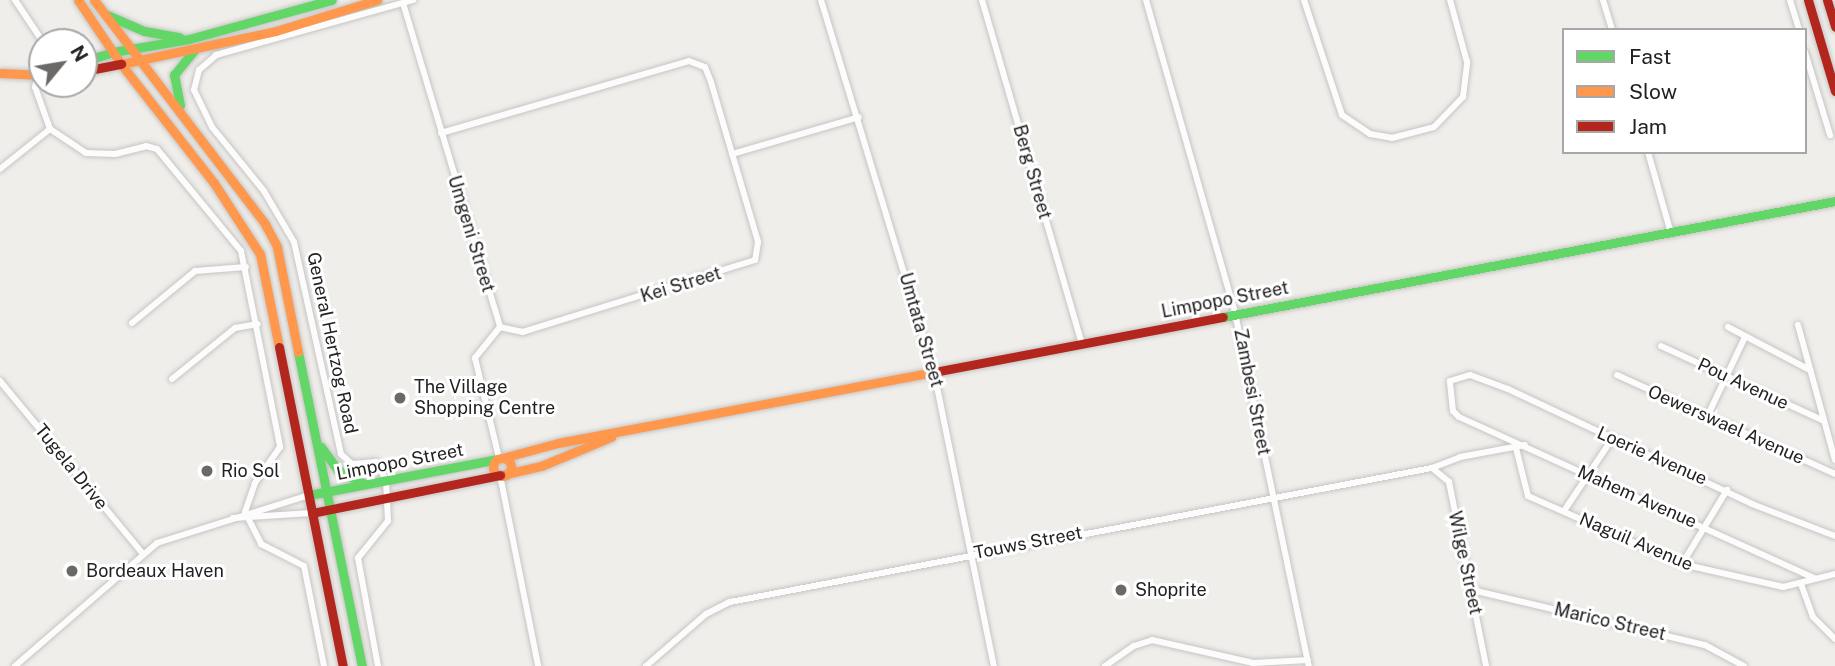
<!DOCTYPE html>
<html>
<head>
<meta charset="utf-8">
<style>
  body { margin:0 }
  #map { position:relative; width:1835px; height:666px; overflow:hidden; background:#f0eeeb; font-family:"Public Sans",sans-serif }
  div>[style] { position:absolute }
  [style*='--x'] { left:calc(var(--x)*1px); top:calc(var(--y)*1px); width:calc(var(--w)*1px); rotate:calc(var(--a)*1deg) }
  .roads { filter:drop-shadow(0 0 2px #c6c5c3) drop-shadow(0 0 2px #c6c5c3) }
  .street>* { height:6px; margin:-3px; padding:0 3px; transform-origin:3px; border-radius:3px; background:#fdfcfc }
  .fast>* { height:9px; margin:-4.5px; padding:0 4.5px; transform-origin:4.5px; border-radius:4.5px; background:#63d668 }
  .slow>* { height:9px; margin:-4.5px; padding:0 4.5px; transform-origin:4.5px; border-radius:4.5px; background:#ff974d }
  .slow>.ring { margin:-4.5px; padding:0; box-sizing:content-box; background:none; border:9px solid #ff974d; border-radius:50% }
  .jam>* { height:9px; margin:-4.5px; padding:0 4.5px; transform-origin:4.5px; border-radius:4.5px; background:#b3261e }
  .dots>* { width:19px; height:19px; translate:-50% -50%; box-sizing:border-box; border:4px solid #fff; border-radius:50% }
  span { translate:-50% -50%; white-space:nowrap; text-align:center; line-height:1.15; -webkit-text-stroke:6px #fff; paint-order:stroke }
  .street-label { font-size:18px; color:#222 }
  .poi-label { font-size:18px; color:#222 }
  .left { translate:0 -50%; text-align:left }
  .legend { position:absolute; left:1562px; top:28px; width:245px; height:126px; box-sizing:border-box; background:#fff; border:2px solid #a7a7a7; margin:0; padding:9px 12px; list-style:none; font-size:21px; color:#222 }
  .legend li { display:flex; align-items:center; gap:14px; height:35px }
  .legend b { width:35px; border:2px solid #a7a7a7 }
  .north { position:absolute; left:28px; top:28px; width:70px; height:70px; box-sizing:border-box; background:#fff; border:2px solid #a7a7a7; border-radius:50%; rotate:60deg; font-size:19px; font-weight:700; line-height:28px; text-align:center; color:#222 }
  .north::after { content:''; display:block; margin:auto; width:24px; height:32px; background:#6a6968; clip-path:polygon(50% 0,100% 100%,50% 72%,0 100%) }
</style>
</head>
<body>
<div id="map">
  <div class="roads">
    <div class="street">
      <i style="--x:15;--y:0;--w:50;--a:56.3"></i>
      <i style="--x:821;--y:0;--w:389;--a:73.1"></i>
      <i style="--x:934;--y:372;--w:300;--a:78.5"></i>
      <i style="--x:982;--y:0;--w:358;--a:73.8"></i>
      <i style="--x:1146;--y:0;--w:325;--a:74.1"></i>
      <i style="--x:1235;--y:313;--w:361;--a:78.2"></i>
      <i style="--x:1304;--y:0;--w:121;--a:71.7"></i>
      <i style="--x:1342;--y:115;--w:34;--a:34"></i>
      <i style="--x:1370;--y:134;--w:22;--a:10"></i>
      <i style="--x:1392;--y:138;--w:43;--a:-14.7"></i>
      <i style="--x:1434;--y:127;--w:42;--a:-46"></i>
      <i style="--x:1463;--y:97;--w:35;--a:-83"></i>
      <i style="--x:1467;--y:62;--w:64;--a:-105.3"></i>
      <i style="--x:1603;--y:0;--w:31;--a:73"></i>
      <i style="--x:1790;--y:0;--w:31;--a:73"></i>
      <i style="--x:403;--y:3;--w:338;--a:73.3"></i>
      <i style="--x:500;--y:327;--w:40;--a:129"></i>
      <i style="--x:475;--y:358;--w:103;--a:76.5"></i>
      <i style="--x:42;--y:52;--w:36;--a:101"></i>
      <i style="--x:35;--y:87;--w:45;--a:70.3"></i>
      <i style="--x:50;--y:129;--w:43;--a:33.7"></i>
      <i style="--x:86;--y:153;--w:29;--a:2"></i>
      <i style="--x:115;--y:154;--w:32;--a:-14"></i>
      <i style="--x:146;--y:146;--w:11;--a:15"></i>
      <i style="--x:157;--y:149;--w:132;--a:50.5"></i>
      <i style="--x:241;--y:251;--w:200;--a:78.7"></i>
      <i style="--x:280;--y:447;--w:44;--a:124.8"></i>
      <i style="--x:255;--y:483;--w:31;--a:109"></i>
      <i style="--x:245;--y:512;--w:36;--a:63"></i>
      <i style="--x:261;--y:544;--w:48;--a:27.1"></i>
      <i style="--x:304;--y:566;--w:102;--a:78.7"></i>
      <i style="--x:1805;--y:52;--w:87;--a:73.2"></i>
      <i style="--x:441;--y:133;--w:258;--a:-16.2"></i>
      <i style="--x:689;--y:61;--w:17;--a:21"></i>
      <i style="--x:705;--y:67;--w:16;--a:68"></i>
      <i style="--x:711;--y:82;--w:167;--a:73.6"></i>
      <i style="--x:758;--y:242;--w:18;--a:99"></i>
      <i style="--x:755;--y:260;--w:243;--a:162.8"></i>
      <i style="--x:523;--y:332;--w:24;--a:-168"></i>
      <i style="--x:1648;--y:152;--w:81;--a:74.2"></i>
      <i style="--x:732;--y:154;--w:132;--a:-16.2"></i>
      <i style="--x:0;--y:169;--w:64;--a:-38.7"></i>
      <i style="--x:132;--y:323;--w:82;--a:-39.5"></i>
      <i style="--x:195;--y:271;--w:51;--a:-4.5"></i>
      <i style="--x:1798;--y:325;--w:140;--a:74.7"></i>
      <i style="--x:1728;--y:327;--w:93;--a:27.7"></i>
      <i style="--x:1661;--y:346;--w:179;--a:24.7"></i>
      <i style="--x:1617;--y:375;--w:239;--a:24.4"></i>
      <i style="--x:172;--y:379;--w:81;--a:-39"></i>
      <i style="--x:235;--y:328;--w:23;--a:-10"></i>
      <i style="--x:0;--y:381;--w:224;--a:50.4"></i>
      <i style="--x:1707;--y:417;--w:89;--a:-64.6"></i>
      <i style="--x:1516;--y:448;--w:49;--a:76"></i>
      <i style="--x:1528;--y:496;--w:168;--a:23.8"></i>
      <i style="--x:1682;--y:564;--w:104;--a:12.8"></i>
      <i style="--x:1783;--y:587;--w:54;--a:-14"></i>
      <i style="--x:1432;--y:468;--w:22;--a:39"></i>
      <i style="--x:1449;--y:482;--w:188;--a:78.6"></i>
      <i style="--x:500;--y:475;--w:195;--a:78.7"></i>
      <i style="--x:1564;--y:511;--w:87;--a:-56.3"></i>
      <i style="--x:233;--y:518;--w:79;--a:-3.6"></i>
      <i style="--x:1682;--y:564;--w:87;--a:-58.7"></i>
      <i style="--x:1814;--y:578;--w:390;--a:-155.6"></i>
      <i style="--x:1459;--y:417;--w:8;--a:-135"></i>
      <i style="--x:1453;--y:411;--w:30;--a:-96"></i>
      <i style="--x:1450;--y:381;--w:21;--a:-17"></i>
      <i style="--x:1470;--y:375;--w:40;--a:20.2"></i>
      <i style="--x:1508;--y:389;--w:270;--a:25.2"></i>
      <i style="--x:1752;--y:504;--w:89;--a:21.1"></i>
      <i style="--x:1801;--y:584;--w:35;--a:70"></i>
      <i style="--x:1813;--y:617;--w:31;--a:45"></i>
      <i style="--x:1472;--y:590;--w:239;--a:13.3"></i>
      <i style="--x:1705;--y:645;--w:44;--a:28.3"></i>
      <i style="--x:15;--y:666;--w:188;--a:-40.9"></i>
      <i style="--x:157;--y:543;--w:159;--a:-17.5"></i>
      <i style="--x:378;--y:666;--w:110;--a:-100.5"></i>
      <i style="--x:358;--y:558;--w:48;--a:-51"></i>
      <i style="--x:388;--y:521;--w:41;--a:-92.8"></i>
      <i style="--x:386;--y:480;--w:21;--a:-119"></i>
      <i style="--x:376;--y:462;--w:24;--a:175"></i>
      <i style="--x:352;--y:464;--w:15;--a:-138"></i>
      <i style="--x:341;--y:454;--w:217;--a:-102.5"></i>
      <i style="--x:294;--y:242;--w:59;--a:-120.5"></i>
      <i style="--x:264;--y:191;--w:82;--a:-129.1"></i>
      <i style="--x:212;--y:127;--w:41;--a:-115.9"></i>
      <i style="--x:194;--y:90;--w:21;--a:-76"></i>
      <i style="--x:199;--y:70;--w:23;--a:-41"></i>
      <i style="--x:216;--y:55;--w:205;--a:-15.6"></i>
      <i style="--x:646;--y:666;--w:79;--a:-40.9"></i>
      <i style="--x:706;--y:614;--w:27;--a:-27"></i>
      <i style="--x:730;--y:602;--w:715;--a:-10.81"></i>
      <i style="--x:1432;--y:468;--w:30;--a:-21"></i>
      <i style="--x:1460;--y:457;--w:66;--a:-10.5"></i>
      <i style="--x:1105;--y:666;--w:35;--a:-35"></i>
      <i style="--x:1134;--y:646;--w:19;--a:-18"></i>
      <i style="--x:1152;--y:640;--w:104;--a:12.8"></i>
      <i style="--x:1253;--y:663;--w:55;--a:-3.1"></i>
    </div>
    <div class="fast">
      <i style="--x:107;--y:15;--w:40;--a:23.4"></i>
      <i style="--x:144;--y:31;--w:36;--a:10"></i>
      <i style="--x:113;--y:52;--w:77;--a:-9.7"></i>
      <i style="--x:189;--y:39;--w:148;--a:-15.3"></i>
      <i style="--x:84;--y:61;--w:30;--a:-17"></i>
      <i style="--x:180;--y:105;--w:31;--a:-101"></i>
      <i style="--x:174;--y:75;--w:33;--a:-51"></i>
      <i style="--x:1223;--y:317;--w:623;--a:-10.73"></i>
      <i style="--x:298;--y:352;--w:320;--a:78.5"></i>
      <i style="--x:321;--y:447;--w:29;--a:54"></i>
      <i style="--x:338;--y:470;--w:30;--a:28"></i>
      <i style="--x:309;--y:495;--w:191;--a:-10.8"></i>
    </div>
    <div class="slow">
      <i style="--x:78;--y:0;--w:77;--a:56.1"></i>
      <i style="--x:121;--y:64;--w:151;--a:52"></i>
      <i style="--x:214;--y:183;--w:85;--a:57.1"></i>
      <i style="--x:260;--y:254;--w:95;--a:78.5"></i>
      <i style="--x:94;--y:0;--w:282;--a:52.6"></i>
      <i style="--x:265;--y:224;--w:26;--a:62"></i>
      <i style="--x:277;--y:247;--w:107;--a:78.7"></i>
      <i style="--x:121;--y:64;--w:158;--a:-12"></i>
      <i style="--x:276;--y:31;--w:106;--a:-17.1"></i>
      <i style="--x:0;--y:73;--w:42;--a:2.7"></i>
      <i style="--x:502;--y:458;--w:58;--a:-15"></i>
      <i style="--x:558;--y:443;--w:383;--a:-10.7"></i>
      <i class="ring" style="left:493px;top:458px;width:9px;height:9px"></i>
      <i style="--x:506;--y:474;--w:36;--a:-13"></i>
      <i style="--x:541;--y:466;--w:76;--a:-22.5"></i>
    </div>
    <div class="jam">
      <i style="--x:1808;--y:0;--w:95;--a:73.5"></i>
      <i style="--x:1827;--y:0;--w:28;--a:73"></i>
      <i style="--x:84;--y:71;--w:38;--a:-11"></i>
      <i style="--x:279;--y:347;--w:325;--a:78.7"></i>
      <i style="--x:934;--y:372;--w:294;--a:-10.8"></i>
      <i style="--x:312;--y:513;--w:192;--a:-11.4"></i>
    </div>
  </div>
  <div class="dots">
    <i style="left:400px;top:398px;background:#6a6968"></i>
    <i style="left:207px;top:471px;background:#6a6968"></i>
    <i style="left:72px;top:571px;background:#6a6968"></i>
    <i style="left:1121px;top:590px;background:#6a6968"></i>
  </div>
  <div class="street-label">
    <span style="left:1032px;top:172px;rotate:74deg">Berg Street</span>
    <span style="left:471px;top:234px;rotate:73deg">Umgeni Street</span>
    <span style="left:681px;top:285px;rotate:-17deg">Kei Street</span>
    <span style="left:1225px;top:300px;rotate:-11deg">Limpopo Street</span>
    <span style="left:921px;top:330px;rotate:74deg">Umtata Street</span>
    <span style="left:332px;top:343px;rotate:78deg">General Hertzog Road</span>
    <span style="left:1743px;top:384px;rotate:25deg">Pou Avenue</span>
    <span style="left:1252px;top:392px;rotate:79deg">Zambesi Street</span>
    <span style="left:1726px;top:425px;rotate:24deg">Oewerswael Avenue</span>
    <span style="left:1652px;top:456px;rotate:24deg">Loerie Avenue</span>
    <span style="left:400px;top:462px;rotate:-11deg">Limpopo Street</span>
    <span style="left:71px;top:467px;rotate:51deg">Tugela Drive</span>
    <span style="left:1637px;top:497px;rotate:24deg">Mahem Avenue</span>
    <span style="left:1636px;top:542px;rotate:23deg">Naguil Avenue</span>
    <span style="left:1028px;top:543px;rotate:-11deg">Touws Street</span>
    <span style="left:1465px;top:563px;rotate:78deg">Wilge Street</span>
    <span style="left:1610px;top:622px;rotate:13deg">Marico Street</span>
  </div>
  <div class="poi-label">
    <span class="left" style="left:414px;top:398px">The Village<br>Shopping Centre</span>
    <span class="left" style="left:221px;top:471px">Rio Sol</span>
    <span class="left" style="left:86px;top:571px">Bordeaux Haven</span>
    <span class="left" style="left:1135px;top:590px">Shoprite</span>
  </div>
  <ul class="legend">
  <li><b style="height:9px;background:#63d668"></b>Fast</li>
  <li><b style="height:9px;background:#ff974d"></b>Slow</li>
  <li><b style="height:9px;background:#b3261e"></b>Jam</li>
  </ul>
  <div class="north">N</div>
</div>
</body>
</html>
